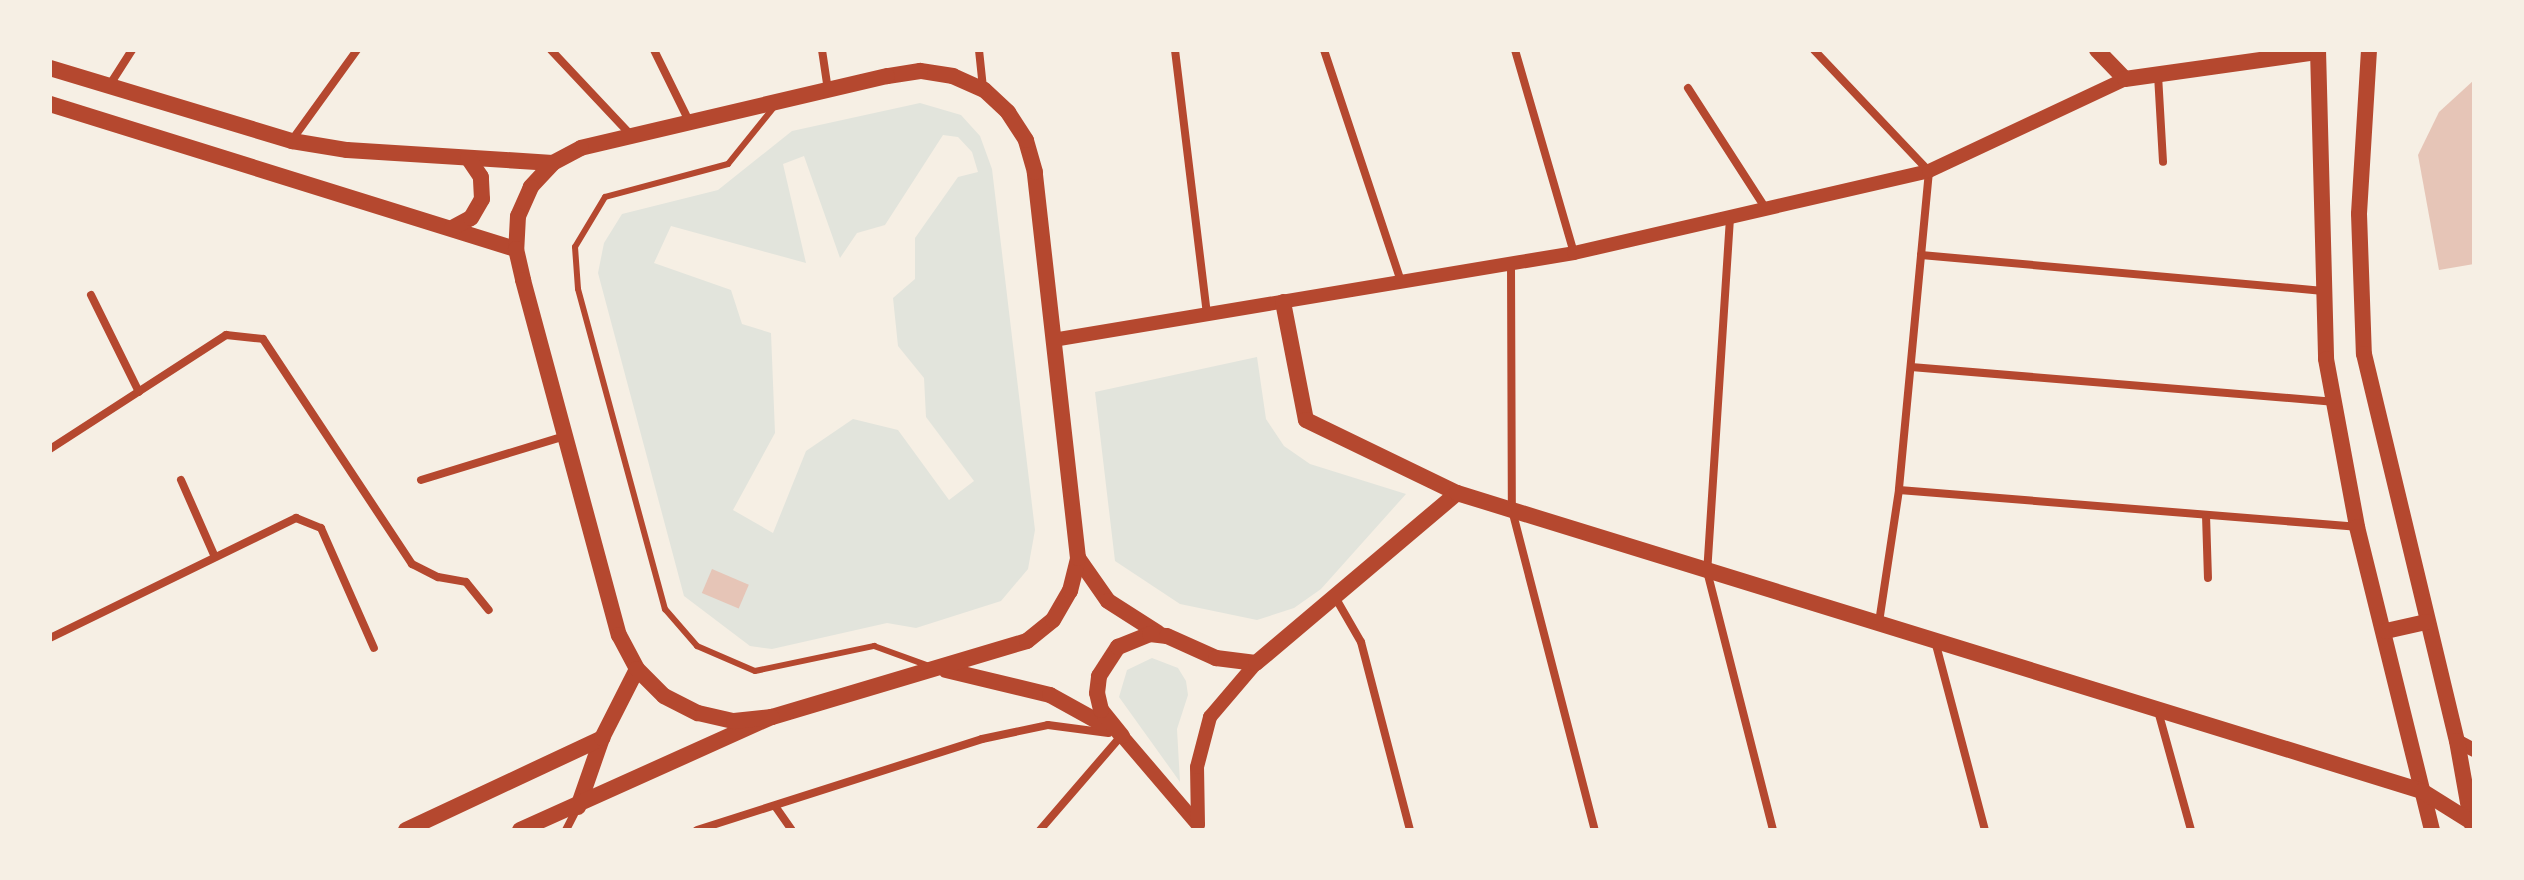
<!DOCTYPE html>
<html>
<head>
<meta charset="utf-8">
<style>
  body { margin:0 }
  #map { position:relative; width:2524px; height:880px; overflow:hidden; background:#f6efe4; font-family:Karla,sans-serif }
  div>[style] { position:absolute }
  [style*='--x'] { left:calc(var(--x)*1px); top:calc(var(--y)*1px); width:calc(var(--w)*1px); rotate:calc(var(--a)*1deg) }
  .green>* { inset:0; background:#e2e4dc }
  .building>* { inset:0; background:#e6c5b7; transform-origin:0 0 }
  .service>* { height:6px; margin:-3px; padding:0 3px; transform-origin:3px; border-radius:3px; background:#b5482f }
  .minor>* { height:8px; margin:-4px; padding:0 4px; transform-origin:4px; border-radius:4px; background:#b5482f }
  .tertiary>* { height:14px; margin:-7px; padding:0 7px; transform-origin:7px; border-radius:7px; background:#b5482f }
  .secondary>* { height:16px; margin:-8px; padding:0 8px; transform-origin:8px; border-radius:8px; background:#b5482f }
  span { translate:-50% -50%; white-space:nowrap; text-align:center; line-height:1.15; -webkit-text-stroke:6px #f6efe4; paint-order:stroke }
  .frame { position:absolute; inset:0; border:52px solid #f6efe4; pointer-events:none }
</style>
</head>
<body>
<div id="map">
  <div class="green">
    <i style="clip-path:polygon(evenodd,920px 103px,961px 115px,980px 136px,992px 169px,1035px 530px,1028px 569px,1001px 601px,916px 628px,887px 623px,772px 649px,750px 646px,684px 596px,598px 273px,604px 243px,622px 214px,718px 190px,792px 131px,920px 103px,943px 135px,958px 137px,972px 152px,978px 172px,958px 177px,915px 238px,915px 279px,893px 298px,898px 346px,924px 378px,926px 417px,974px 481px,949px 500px,898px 430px,853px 419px,806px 451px,773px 533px,733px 510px,775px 433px,771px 333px,742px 324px,731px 290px,654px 263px,671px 226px,806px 263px,783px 164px,804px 156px,840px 258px,857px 233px,885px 225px,943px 135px)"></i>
    <i style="clip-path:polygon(1257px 357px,1266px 419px,1284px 446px,1310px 464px,1406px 494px,1321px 589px,1294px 608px,1257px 620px,1180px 604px,1115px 561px,1095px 392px)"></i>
    <i style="clip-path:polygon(1152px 658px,1178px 668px,1186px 681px,1188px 695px,1177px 729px,1180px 782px,1119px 697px,1127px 670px)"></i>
  </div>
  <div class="building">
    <i style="clip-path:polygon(2474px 80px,2474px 264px,2439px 270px,2418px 155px,2439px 112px)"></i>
    <i style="left:712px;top:569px;width:40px;height:26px;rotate:23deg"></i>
  </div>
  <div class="service">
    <i style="--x:774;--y:107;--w:73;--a:128.9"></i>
    <i style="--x:728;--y:164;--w:127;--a:165"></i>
    <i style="--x:605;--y:197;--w:58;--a:121"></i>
    <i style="--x:575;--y:247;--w:42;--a:85.9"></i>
    <i style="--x:578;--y:289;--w:332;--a:74.8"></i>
    <i style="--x:665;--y:609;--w:49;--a:49.1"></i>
    <i style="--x:697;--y:646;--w:63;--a:23.3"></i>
    <i style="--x:755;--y:671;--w:122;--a:-11.9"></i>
    <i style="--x:874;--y:646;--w:59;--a:20"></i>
  </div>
  <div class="minor">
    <i style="--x:551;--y:50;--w:115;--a:46.8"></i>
    <i style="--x:654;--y:50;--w:79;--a:63.8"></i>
    <i style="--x:822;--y:50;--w:40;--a:81.5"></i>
    <i style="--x:979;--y:50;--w:39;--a:84"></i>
    <i style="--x:1175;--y:50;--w:266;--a:83.1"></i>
    <i style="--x:1324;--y:50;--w:244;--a:71.6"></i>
    <i style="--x:1515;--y:50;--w:211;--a:73.8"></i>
    <i style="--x:1814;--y:50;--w:167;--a:46.5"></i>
    <i style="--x:1929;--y:171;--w:320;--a:95.4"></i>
    <i style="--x:1899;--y:490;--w:134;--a:98.6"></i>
    <i style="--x:2158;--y:75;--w:87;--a:86.7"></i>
    <i style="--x:109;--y:86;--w:43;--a:-57.4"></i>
    <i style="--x:1688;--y:88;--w:144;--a:57.2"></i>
    <i style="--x:292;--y:140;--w:111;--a:-54.2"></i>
    <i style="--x:1730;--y:218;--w:354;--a:93.7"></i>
    <i style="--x:1707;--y:571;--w:267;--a:75.7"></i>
    <i style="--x:1921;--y:255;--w:404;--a:5.1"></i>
    <i style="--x:1511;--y:264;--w:246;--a:89.8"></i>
    <i style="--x:1512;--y:510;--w:331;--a:75.5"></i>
    <i style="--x:91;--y:295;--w:108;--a:63.7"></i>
    <i style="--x:1911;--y:367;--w:423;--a:4.7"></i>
    <i style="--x:50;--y:449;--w:210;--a:-32.9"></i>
    <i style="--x:226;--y:335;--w:37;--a:6"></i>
    <i style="--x:263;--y:339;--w:270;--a:56.5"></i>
    <i style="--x:412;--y:564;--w:29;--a:27"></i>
    <i style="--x:438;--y:577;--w:28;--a:10"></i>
    <i style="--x:466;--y:582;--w:36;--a:51"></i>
    <i style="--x:181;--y:480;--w:84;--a:66.2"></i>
    <i style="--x:421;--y:480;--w:151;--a:-17"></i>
    <i style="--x:1899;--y:490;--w:459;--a:4.6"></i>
    <i style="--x:2206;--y:515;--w:63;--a:88.2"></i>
    <i style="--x:1335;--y:597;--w:52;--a:60"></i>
    <i style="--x:1361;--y:642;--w:194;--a:75.4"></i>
    <i style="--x:50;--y:638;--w:274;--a:-26"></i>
    <i style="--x:296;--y:518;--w:27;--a:22"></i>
    <i style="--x:321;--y:528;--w:131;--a:66.2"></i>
    <i style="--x:1935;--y:641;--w:196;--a:75.2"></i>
    <i style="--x:2158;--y:711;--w:123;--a:74.5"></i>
    <i style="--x:775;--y:806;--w:29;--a:55"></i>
    <i style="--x:566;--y:830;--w:25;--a:-63"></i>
    <i style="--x:697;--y:830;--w:299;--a:-17.7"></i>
    <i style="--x:982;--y:739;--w:67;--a:-12"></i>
    <i style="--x:1048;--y:725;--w:61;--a:7.6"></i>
    <i style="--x:1040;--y:830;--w:124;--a:-49.2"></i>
  </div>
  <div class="tertiary">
    <i style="--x:1053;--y:340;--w:528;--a:-9.48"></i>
    <i style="--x:1574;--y:253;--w:364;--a:-13"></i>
    <i style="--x:1929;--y:171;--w:217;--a:-25.1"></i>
    <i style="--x:1122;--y:736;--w:117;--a:49.5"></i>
    <i style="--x:2457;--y:741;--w:19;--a:28"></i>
    <i style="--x:1198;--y:824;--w:57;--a:-91"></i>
    <i style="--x:1197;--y:767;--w:52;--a:-75.4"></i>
    <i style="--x:1210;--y:717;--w:71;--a:-49.6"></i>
  </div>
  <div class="secondary">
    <i style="--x:2097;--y:50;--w:40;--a:46"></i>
    <i style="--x:2125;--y:79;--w:195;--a:-8"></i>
    <i style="--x:2318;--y:50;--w:309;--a:88.5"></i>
    <i style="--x:2326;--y:359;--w:171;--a:79.5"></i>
    <i style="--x:2357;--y:527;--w:312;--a:76.1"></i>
    <i style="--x:2369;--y:50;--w:164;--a:93.5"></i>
    <i style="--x:2359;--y:214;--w:140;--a:88"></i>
    <i style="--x:2364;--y:354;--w:398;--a:76.5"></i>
    <i style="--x:2457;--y:741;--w:85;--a:79.9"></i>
    <i style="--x:50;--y:68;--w:253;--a:16.8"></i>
    <i style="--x:292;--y:141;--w:56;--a:9.3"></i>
    <i style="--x:347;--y:150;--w:206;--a:3.6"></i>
    <i style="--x:50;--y:104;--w:488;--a:17.3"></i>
    <i style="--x:452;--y:228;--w:21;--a:-28"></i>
    <i style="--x:471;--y:218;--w:22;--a:-60"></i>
    <i style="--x:482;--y:199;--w:22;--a:-93"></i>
    <i style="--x:481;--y:177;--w:23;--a:-124"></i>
    <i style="--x:1283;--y:302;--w:120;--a:79"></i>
    <i style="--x:1306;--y:420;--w:168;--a:25.8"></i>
    <i style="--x:1078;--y:558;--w:52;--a:55.1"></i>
    <i style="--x:1108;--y:601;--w:59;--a:32.6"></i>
    <i style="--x:2386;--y:631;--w:41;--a:-12.7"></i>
    <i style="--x:946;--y:670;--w:107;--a:13.5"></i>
    <i style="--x:1050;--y:695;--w:66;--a:28.9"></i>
    <i style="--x:1122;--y:736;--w:33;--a:-129"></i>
    <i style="--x:1101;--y:710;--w:17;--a:-103"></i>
    <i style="--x:1097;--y:693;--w:17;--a:-83"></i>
    <i style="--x:1099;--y:676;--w:35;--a:-57"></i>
    <i style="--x:1118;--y:647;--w:35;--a:-22"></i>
    <i style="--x:1150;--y:634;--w:17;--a:7"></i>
    <i style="--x:1167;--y:636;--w:54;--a:24.2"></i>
    <i style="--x:1216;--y:658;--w:40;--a:7.1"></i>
    <i style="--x:1256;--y:663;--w:263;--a:-40.2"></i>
    <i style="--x:1457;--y:493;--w:1010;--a:17.16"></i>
    <i style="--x:2422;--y:791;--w:57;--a:32"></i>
    <i style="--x:578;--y:807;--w:73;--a:-70.8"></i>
    <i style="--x:406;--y:830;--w:217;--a:-25.1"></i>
    <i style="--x:602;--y:738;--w:77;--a:-63.1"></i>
    <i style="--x:520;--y:830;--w:276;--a:-24.2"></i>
    <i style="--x:772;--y:717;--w:266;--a:-16.6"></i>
    <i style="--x:1027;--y:641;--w:33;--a:-39"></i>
    <i style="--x:1053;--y:620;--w:34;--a:-60"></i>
    <i style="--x:1070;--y:591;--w:34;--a:-76"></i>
    <i style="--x:1078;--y:558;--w:388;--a:-96.4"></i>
    <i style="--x:1035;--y:172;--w:33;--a:-106"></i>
    <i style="--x:1026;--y:140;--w:33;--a:-123"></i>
    <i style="--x:1008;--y:112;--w:33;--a:-137"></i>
    <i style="--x:984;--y:90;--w:34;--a:-156"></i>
    <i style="--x:953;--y:76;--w:33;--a:-171"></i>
    <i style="--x:920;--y:71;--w:33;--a:171"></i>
    <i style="--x:887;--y:76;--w:314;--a:166.8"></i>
    <i style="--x:581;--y:148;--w:32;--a:152"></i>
    <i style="--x:553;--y:163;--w:33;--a:133"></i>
    <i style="--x:531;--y:187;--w:32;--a:114"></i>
    <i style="--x:518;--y:216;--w:33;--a:93"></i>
    <i style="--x:516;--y:249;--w:32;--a:77"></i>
    <i style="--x:523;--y:280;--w:368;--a:74.9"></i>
    <i style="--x:619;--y:635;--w:38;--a:62"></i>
    <i style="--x:637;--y:669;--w:38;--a:45"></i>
    <i style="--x:664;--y:696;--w:38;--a:27"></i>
    <i style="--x:698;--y:713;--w:37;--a:13"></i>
    <i style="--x:734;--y:721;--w:38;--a:-6"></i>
  </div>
  <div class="frame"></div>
</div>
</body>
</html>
